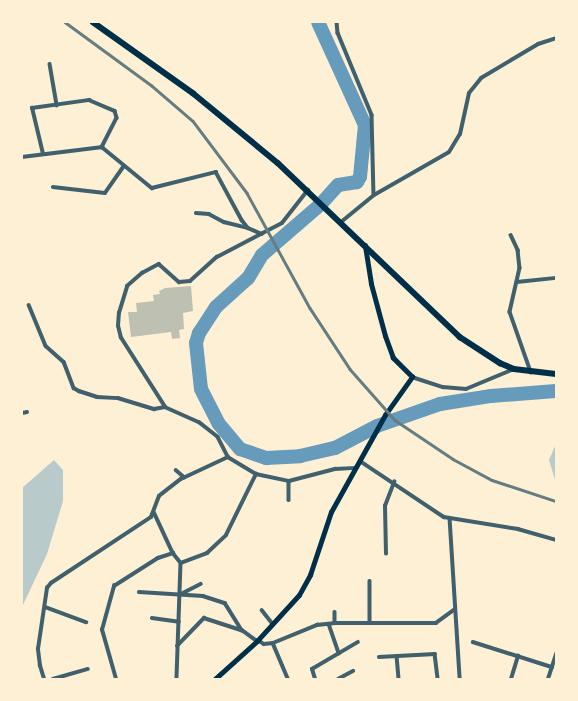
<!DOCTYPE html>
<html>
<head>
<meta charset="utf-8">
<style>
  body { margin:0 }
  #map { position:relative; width:578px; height:701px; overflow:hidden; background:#fdf0d5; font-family:Poppins,sans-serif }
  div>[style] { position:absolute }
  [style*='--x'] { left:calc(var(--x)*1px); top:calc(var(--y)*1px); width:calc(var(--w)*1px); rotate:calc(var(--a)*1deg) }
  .green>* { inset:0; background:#b9caca }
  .river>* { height:14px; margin:-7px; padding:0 7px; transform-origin:7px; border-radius:7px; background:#669bbc }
  .building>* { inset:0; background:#bec0b2 }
  .minor>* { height:3.5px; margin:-1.75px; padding:0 1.75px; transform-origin:1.75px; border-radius:1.75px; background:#3f606c }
  .tertiary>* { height:4px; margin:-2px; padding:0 2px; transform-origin:2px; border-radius:2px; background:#3f606c }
  .secondary>* { height:4.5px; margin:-2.25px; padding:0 2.25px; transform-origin:2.25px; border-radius:2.25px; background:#003049 }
  .trunk>* { height:5.5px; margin:-2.75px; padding:0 2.75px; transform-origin:2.75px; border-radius:2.75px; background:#003049 }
  .rail>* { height:2.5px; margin:-1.25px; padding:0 1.25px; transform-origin:1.25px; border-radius:1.25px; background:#657d81 }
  span { translate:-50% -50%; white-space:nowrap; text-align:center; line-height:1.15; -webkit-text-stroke:3px #fdf0d5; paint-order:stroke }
  .frame { position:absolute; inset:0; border:23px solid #fdf0d5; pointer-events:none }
</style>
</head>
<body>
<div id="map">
  <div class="green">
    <i style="clip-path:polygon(556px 444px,556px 483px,549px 460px)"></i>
    <i style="clip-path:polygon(54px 460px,63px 470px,63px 501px,47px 554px,22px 607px,22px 488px)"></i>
  </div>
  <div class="river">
    <i style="--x:318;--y:22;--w:113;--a:65.5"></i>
    <i style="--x:365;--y:125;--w:52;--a:95.5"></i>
    <i style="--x:360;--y:177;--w:6;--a:121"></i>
    <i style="--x:357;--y:182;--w:19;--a:171"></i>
    <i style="--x:338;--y:185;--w:25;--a:132"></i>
    <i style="--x:321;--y:204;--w:78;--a:139.2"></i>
    <i style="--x:262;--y:255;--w:27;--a:121"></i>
    <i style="--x:248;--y:278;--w:43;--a:137.8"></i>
    <i style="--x:216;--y:307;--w:31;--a:123"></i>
    <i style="--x:199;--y:333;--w:10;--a:107"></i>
    <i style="--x:196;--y:343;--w:46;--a:83.8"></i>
    <i style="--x:201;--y:389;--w:39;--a:63"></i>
    <i style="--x:219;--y:424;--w:33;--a:50"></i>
    <i style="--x:240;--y:449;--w:28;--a:19"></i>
    <i style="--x:266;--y:458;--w:34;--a:-3"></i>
    <i style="--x:300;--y:456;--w:36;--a:-13"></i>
    <i style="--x:335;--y:448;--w:47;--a:-27.6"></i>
    <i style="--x:377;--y:426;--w:67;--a:-19.2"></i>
    <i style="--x:440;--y:404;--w:52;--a:-8.9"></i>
    <i style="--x:491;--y:396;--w:65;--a:-4.4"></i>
  </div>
  <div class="building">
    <i style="clip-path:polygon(191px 286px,193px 311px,183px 313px,184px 329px,179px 330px,180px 338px,172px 339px,171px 332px,131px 337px,128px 312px,137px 312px,136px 303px,154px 301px,153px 295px,160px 294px,159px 291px,165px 288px)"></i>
  </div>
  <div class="minor">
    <i style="--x:337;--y:22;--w:11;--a:85"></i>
    <i style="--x:338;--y:33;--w:89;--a:67.5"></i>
    <i style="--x:372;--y:115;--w:80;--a:88.6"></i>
    <i style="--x:50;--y:64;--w:42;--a:80.3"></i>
    <i style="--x:43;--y:154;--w:47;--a:-103.4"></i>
    <i style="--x:32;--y:108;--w:58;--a:-8"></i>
    <i style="--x:89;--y:100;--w:28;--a:23"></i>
    <i style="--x:115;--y:111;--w:7;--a:74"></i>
    <i style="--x:117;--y:118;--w:33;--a:117"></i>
    <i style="--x:22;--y:157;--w:81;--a:-7.1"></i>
    <i style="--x:102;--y:147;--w:65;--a:39.4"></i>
    <i style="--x:152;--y:188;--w:66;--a:-14"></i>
    <i style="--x:216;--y:172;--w:55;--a:61.6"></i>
    <i style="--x:242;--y:220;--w:10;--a:53"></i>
    <i style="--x:248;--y:228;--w:15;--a:23"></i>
    <i style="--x:53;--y:187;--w:52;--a:6.6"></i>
    <i style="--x:105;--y:193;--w:32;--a:-55"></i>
    <i style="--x:196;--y:213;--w:13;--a:4"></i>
    <i style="--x:209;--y:214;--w:17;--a:28"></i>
    <i style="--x:224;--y:222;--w:25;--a:14"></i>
    <i style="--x:511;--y:235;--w:17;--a:65"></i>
    <i style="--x:518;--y:250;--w:18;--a:84"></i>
    <i style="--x:520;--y:268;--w:45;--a:102.8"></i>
    <i style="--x:510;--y:312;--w:64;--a:70.7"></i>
    <i style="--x:517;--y:282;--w:39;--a:-6"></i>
    <i style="--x:29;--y:305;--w:44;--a:67.5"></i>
    <i style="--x:46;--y:346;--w:24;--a:42"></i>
    <i style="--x:64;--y:362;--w:28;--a:69"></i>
    <i style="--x:74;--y:388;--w:6;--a:31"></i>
    <i style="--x:79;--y:391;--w:19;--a:18"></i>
    <i style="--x:97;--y:397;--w:21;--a:3"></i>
    <i style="--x:118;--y:398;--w:38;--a:17"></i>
    <i style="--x:154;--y:409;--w:11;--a:-10"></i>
    <i style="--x:165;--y:407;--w:37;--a:24"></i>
    <i style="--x:199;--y:422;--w:24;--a:38"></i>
    <i style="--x:218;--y:437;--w:22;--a:63"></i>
    <i style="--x:228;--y:457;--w:33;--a:31"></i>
    <i style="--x:256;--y:474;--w:34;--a:12"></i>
    <i style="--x:289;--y:481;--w:48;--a:-14.6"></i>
    <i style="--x:335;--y:469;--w:21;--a:-3"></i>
    <i style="--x:412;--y:377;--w:33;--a:18"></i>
    <i style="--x:443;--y:387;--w:23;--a:5"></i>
    <i style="--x:466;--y:389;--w:52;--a:-22.6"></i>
    <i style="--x:165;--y:407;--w:82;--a:-122.5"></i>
    <i style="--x:121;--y:338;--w:12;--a:-104"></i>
    <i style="--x:118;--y:326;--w:13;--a:-86"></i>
    <i style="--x:119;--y:313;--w:28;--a:-73"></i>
    <i style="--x:127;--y:286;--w:20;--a:-41"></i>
    <i style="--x:142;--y:273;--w:19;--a:-28"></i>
    <i style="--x:159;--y:264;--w:27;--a:42"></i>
    <i style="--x:179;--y:282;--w:11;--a:-5"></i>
    <i style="--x:190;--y:281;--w:36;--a:-42"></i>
    <i style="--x:217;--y:257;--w:73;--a:-27.6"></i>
    <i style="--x:282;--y:223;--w:42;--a:-51.8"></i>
    <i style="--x:22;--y:413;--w:5;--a:-11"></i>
    <i style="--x:360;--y:461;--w:101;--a:33.7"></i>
    <i style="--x:444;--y:517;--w:75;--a:9.2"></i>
    <i style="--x:518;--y:529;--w:40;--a:16"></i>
    <i style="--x:176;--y:470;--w:11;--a:41"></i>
    <i style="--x:289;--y:481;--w:19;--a:90"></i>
    <i style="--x:154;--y:512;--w:45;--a:65.1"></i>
    <i style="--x:173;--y:553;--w:13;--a:51"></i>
    <i style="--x:181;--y:563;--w:116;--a:92"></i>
    <i style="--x:450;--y:518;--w:161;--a:86.4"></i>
    <i style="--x:386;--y:554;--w:48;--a:-91.2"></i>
    <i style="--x:385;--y:506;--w:26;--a:-69"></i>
    <i style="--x:181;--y:563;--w:28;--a:-21"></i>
    <i style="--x:207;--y:553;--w:26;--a:-43"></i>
    <i style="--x:226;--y:535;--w:68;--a:-63.8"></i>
    <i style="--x:370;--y:581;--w:41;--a:90"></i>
    <i style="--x:139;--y:592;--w:64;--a:3.6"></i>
    <i style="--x:203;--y:596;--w:23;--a:18"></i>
    <i style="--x:225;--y:603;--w:32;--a:58"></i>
    <i style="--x:242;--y:630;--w:19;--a:36"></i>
    <i style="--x:181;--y:594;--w:22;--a:-27"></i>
    <i style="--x:45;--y:607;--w:44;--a:20.1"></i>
    <i style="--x:262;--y:610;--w:18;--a:52"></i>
    <i style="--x:335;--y:612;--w:11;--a:90"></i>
    <i style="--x:152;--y:618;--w:27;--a:8"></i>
    <i style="--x:329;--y:624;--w:31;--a:71"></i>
    <i style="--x:258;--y:640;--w:7;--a:34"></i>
    <i style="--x:264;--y:644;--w:9;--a:-6"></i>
    <i style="--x:273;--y:643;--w:48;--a:-22.2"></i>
    <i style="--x:317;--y:625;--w:18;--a:-6"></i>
    <i style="--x:335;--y:623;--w:101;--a:0"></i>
    <i style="--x:436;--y:623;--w:22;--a:-36"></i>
    <i style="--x:473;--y:642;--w:83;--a:17.6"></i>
    <i style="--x:273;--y:643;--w:39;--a:67"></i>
    <i style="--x:177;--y:646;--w:39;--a:-46"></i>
    <i style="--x:204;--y:618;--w:40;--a:18"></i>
    <i style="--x:397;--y:656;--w:23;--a:85"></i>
    <i style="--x:379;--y:657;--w:56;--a:-3.1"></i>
    <i style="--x:435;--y:654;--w:25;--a:83"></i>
    <i style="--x:44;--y:679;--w:14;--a:-107"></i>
    <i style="--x:40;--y:666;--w:17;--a:-97"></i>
    <i style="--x:38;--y:649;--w:62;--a:-81.6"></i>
    <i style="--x:47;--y:588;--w:6;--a:-51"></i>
    <i style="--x:51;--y:583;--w:120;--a:-33.4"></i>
    <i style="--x:151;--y:517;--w:22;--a:-69"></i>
    <i style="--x:159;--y:496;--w:28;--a:-38"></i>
    <i style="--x:181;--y:479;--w:52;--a:-25.1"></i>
    <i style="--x:53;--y:679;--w:36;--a:-16"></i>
    <i style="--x:116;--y:679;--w:51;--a:-105.9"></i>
    <i style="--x:102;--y:630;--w:46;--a:-74.7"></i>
    <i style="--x:114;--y:586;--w:52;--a:-32.5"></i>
    <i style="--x:158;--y:558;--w:16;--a:-18"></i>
    <i style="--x:315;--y:679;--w:10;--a:-107"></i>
    <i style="--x:312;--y:669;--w:53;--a:-30.4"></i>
    <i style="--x:338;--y:679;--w:17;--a:-28"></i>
    <i style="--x:511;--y:679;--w:24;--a:-73"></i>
    <i style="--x:548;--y:679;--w:26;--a:-72"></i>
  </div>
  <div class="tertiary">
    <i style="--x:341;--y:222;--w:43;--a:-39.3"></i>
    <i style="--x:374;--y:195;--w:86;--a:-29.8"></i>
    <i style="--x:449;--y:152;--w:21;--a:-59"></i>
    <i style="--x:460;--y:134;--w:42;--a:-77.6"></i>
    <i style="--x:469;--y:93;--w:19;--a:-51"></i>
    <i style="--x:481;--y:78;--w:66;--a:-30.8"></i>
    <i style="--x:538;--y:44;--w:19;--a:-18"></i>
  </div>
  <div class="secondary">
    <i style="--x:215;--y:679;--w:57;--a:-42.1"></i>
    <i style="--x:257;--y:641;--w:62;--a:-47.6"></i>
    <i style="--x:299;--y:595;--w:23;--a:-61"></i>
    <i style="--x:310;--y:575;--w:66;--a:-71.6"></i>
    <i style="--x:331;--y:512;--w:111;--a:-60.9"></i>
    <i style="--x:385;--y:415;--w:47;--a:-54.6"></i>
    <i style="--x:412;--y:377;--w:27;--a:-135"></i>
    <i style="--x:393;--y:358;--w:23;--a:-110"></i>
    <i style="--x:385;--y:336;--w:54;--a:-105.1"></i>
    <i style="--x:371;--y:284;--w:39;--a:-99"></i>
  </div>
  <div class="trunk">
    <i style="--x:93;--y:22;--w:123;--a:35.4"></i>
    <i style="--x:193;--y:93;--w:110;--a:39.5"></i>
    <i style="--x:278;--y:163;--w:252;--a:43.7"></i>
    <i style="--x:460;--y:337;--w:48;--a:33"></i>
    <i style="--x:500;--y:363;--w:15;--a:23"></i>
    <i style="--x:514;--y:369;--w:42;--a:6.8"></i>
  </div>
  <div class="rail">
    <i style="--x:65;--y:22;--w:107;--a:36.2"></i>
    <i style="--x:151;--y:85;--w:55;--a:40.6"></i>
    <i style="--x:193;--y:121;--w:90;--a:53.1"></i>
    <i style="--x:247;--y:193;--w:131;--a:61.3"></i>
    <i style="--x:310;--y:308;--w:73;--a:56.7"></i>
    <i style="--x:350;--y:369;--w:68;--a:48.6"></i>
    <i style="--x:395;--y:420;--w:70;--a:33.9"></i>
    <i style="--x:453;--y:459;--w:44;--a:28.3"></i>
    <i style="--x:492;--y:480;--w:67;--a:18.2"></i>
  </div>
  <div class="frame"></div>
</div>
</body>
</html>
